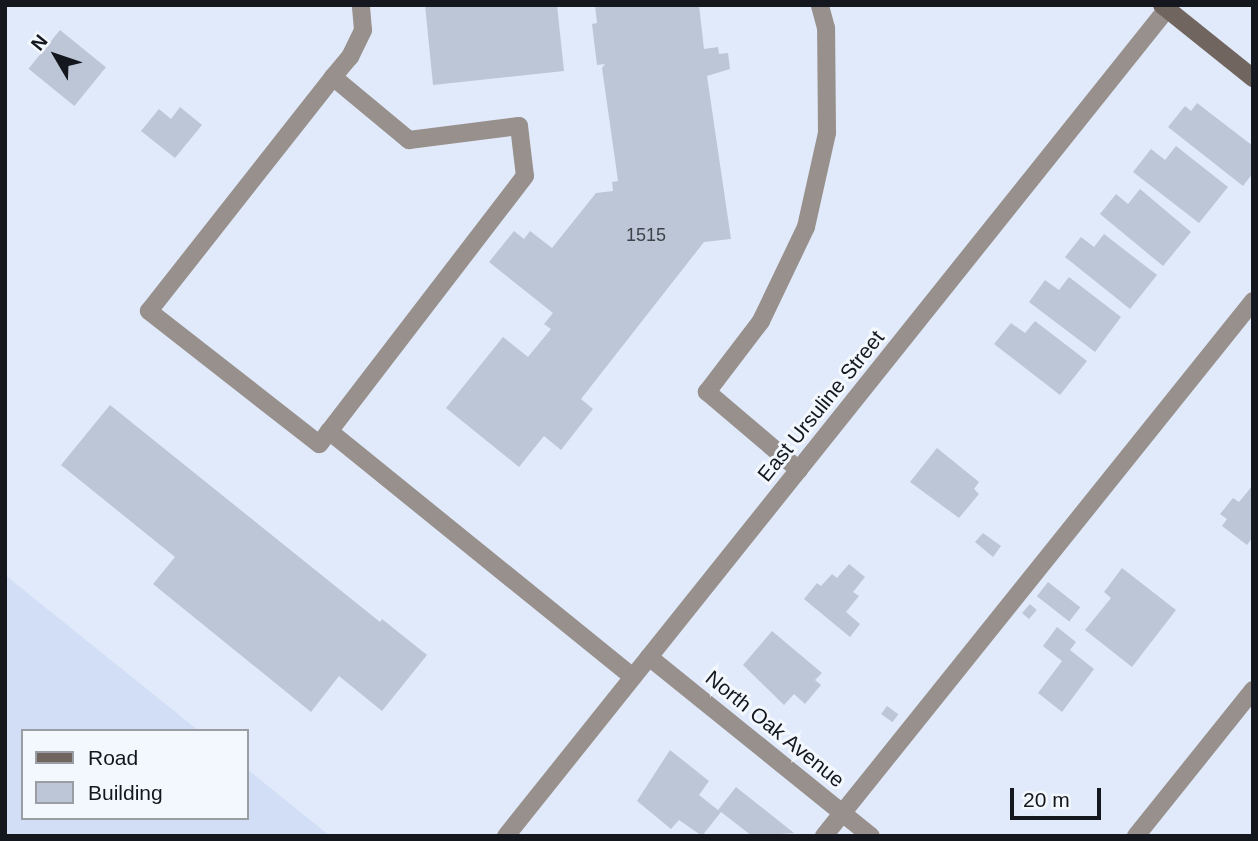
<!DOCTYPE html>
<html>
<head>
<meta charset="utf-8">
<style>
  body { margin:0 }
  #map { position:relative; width:1258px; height:841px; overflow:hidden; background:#e1eafb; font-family:Arial,sans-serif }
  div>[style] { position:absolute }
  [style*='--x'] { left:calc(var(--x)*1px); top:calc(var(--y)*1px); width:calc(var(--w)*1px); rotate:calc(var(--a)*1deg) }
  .built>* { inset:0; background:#d1def6 }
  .building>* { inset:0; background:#bdc6d6; transform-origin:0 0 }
  .lane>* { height:18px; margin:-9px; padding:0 9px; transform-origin:9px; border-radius:9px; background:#98908c }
  .street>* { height:18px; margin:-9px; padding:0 9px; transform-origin:9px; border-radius:9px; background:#98908c }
  .secondary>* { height:18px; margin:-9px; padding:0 9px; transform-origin:9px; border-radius:9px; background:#71655f }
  span { translate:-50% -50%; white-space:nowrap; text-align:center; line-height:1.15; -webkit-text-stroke:6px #f3f7fe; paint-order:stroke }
  .number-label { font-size:18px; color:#3e434b }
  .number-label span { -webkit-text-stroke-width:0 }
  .street-label { font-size:21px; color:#14171d }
  .frame { position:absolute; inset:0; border:7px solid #14171d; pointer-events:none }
  .legend { position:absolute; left:21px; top:729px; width:228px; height:91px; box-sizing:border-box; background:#f3f7fe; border:2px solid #9a9da4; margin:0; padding:9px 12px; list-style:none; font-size:21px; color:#14171d }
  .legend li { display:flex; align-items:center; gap:14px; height:35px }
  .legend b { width:35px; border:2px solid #9a9da4 }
  .north { position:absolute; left:21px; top:21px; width:70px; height:70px; -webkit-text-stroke:5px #f3f7fe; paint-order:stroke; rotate:309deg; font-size:19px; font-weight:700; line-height:28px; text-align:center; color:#14171d }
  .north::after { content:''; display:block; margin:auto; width:24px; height:32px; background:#14171d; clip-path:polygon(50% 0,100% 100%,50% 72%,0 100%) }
  .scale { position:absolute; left:1010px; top:788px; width:91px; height:32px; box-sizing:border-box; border:4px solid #14171d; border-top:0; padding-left:9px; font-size:21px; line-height:24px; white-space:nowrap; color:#14171d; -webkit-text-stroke:5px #f3f7fe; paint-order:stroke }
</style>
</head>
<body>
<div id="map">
  <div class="built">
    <i style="clip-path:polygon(5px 575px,199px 731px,23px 731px,23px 818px,247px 818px,247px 769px,330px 836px,5px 836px)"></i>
  </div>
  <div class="building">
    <i style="clip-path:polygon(425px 5px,557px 5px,564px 71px,433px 85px)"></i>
    <i style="clip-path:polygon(595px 5px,699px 5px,704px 49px,718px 47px,719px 54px,728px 53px,730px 69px,707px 76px,731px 239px,704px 242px,581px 399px,593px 409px,561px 450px,544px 436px,519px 467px,446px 408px,503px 337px,528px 357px,551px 329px,544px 324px,553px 313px,489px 262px,514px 231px,524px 239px,530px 231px,552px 248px,596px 193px,613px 191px,612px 182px,618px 181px,602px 68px,605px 64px,597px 65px,592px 24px,597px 23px)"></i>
    <i style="left:60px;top:30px;width:59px;height:50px;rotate:39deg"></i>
    <i style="clip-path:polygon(1197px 103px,1253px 146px,1253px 173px,1243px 186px,1168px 127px,1185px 106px,1191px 111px)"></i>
    <i style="clip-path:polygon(180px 107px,202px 125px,175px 158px,141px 131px,159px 109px,171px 119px)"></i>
    <i style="clip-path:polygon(1176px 146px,1228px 187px,1199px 223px,1133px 172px,1151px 149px,1165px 160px)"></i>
    <i style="clip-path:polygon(1140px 189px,1191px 232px,1163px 266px,1100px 214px,1116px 194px,1128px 204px)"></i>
    <i style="clip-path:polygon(1104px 234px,1157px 275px,1130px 309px,1065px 257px,1081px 237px,1094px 247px)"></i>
    <i style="clip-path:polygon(1069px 277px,1121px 317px,1095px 352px,1029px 302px,1045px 280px,1059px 290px)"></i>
    <i style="clip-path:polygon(1035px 321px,1087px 361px,1060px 395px,994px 344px,1011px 323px,1025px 333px)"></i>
    <i style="clip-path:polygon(110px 405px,380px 622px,382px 619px,427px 655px,382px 711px,339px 676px,311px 712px,153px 584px,175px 557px,61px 465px)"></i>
    <i style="clip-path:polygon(937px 448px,979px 482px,974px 489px,979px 494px,959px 518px,910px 482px)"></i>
    <i style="clip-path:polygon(1253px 485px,1253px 537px,1247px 545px,1222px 526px,1227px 519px,1220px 514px,1233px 498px,1239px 502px)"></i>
    <i style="clip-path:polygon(983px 533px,1001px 546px,993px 557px,975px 542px)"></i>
    <i style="clip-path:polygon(849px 564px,865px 577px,853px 592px,859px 596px,846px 612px,860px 624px,850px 637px,804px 599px,817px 583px,821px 586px,832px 574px,837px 578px)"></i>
    <i style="clip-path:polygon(1122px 568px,1176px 610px,1132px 667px,1085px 630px,1111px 598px,1104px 592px)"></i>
    <i style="left:1048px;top:582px;width:41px;height:18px;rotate:38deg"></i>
    <i style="left:1030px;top:604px;width:9px;height:12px;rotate:41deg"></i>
    <i style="clip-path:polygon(1057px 627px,1076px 642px,1070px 650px,1094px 669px,1062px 712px,1038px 693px,1062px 661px,1043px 646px)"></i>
    <i style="clip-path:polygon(772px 631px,822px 673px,815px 680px,821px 685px,805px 704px,794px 694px,784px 705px,743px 665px)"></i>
    <i style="left:887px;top:706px;width:14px;height:10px;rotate:36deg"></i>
    <i style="clip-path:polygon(670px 750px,709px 781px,699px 795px,718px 810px,736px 787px,794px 833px,752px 836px,721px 812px,702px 836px,679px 820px,671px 829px,637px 801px)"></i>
  </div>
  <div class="lane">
    <i style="--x:333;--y:77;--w:99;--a:39.7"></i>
    <i style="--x:409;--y:140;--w:111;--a:-7.3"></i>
    <i style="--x:519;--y:126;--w:50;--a:83.2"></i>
    <i style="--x:525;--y:176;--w:338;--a:127.5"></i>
    <i style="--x:319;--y:444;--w:216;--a:-142"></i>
    <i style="--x:149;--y:311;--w:298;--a:-51.8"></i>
    <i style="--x:333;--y:77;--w:26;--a:-50"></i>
    <i style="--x:350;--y:57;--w:30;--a:-64"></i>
    <i style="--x:363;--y:30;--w:25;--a:-95"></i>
    <i style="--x:329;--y:431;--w:391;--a:39"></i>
    <i style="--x:799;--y:470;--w:121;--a:-139.7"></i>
    <i style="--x:707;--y:392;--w:89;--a:-52.7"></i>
    <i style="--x:761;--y:321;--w:104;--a:-64.4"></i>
    <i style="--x:806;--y:227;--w:96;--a:-77.4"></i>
    <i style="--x:827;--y:133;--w:105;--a:-90.5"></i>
    <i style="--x:826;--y:28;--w:24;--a:-105"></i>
    <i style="--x:824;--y:836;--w:686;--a:-51.27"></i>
  </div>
  <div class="street">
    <i style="--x:649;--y:657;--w:285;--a:38.9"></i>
    <i style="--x:506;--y:836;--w:1064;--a:-51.37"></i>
    <i style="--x:1136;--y:836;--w:187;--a:-51.3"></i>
  </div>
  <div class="secondary">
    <i style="--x:1162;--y:5;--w:117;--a:38.7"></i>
  </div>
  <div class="number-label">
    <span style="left:646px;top:235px">1515</span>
  </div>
  <div class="street-label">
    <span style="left:821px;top:406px;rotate:-51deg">East Ursuline Street</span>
    <span style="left:775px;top:729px;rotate:39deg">North Oak Avenue</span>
  </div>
  <div class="frame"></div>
  <ul class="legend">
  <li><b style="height:9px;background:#71655f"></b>Road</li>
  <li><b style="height:19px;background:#bdc6d6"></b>Building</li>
  </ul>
  <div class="north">N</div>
  <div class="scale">20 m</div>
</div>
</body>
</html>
